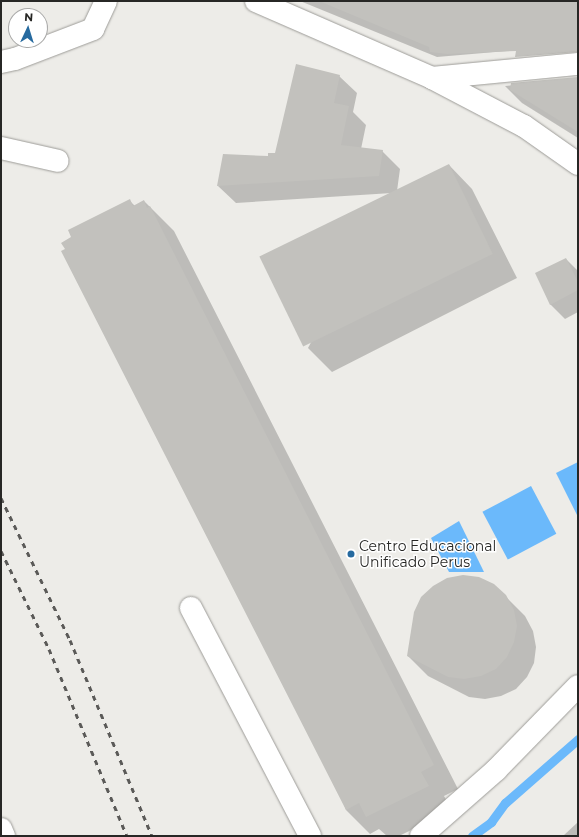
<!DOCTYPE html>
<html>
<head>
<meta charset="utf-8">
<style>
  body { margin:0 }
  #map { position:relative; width:579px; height:837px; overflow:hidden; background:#edece8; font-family:Montserrat,sans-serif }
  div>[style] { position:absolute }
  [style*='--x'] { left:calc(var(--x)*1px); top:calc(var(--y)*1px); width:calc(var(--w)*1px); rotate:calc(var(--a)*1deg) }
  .water>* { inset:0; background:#6bb9fb; transform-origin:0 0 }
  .shadow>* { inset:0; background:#0003 }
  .stream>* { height:9px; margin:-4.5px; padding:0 4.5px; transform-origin:4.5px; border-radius:4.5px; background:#6bb9fb }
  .building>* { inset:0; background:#c2c1bd; transform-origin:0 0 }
  .roads { filter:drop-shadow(0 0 1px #9d9c98) drop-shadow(0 0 1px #9d9c98) }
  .minor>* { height:22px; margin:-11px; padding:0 11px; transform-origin:11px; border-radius:11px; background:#fff }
  .rail>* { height:3px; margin-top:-1.5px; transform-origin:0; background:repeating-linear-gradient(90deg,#5b5a58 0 5px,transparent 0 10px) }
  .dots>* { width:11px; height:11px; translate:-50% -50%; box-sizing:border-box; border:2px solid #fff; border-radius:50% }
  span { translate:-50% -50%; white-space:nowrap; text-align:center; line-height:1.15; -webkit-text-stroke:3px #fff; paint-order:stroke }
  .poi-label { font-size:14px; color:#272725 }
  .left { translate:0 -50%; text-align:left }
  .frame { position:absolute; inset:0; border:2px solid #272725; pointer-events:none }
  .north { position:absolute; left:8px; top:8px; width:40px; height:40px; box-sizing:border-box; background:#fff; border:1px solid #a9a9a8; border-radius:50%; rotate:4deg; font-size:11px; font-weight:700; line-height:16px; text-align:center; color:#272725 }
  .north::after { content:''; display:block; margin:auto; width:14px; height:18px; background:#266a9f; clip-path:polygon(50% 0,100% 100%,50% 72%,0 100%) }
</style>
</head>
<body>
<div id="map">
  <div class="water">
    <i style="clip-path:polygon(578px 462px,578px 517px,556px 473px)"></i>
    <i style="left:531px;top:486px;width:54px;height:55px;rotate:62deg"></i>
    <i style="clip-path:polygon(459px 521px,484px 572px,449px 572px,431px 538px)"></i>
  </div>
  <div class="shadow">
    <i style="clip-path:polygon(300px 1px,578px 1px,578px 45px,437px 57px)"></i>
    <i style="clip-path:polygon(339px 76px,357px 93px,353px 112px,366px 125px,361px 149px,382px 151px,400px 169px,397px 191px,449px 165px,472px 189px,517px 278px,332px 372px,308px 348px,392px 193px,236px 203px,218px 186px,276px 154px)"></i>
    <i style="clip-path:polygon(545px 81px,578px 82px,578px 138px,522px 103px,505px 86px)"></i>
    <i style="clip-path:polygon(129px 200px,135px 206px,144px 201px,174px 231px,458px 789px,444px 796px,452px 810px,399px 836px,387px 836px,379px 829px,370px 834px,346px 810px)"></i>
    <i style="clip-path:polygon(566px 259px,578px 271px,578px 312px,565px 319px,550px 304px)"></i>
    <i style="clip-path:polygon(505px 596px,525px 616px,533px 631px,536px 647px,534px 663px,527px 677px,516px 689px,501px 696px,485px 699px,469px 697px,428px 676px,408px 656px)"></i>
    <i style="clip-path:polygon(578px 822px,578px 836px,563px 836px)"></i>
  </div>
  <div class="stream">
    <i style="--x:472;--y:836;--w:24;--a:-36"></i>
    <i style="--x:491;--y:822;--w:24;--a:-54"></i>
    <i style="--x:505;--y:803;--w:97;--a:-41.2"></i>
  </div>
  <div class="building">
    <i style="clip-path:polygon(319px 1px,578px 1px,578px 52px,515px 57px,516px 51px,447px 54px,430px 52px,429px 47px)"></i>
    <i style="clip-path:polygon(296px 64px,340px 75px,334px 103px,349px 106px,341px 145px,383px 150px,379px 176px,217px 186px,223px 154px,268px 156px,268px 153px,275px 153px)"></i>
    <i style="clip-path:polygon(578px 77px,578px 132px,510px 90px,511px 83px)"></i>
    <i style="left:449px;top:164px;width:100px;height:211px;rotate:64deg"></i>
    <i style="clip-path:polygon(130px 199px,133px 206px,144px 200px,147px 208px,150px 206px,434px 765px,421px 772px,429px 786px,366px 817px,359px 803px,346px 810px,61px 251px,65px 249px,61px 243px,71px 237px,68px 230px)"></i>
    <i style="clip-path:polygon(566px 258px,578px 282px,578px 290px,550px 305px,535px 273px)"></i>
    <i style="clip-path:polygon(463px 575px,479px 577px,494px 584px,506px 595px,514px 610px,517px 626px,514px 642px,507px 657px,496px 669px,481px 676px,464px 679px,448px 677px,407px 656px,414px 612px,421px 597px,433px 586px,447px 578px)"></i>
  </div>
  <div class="roads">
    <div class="minor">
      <i style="--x:256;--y:1;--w:192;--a:23.6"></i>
      <i style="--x:432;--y:78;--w:104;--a:27.6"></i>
      <i style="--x:524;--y:126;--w:66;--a:35.1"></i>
      <i style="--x:1;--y:62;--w:14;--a:-12"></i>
      <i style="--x:15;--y:59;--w:84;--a:-21"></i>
      <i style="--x:93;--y:29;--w:31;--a:-65"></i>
      <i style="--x:432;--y:78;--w:147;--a:-5.5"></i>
      <i style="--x:1;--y:148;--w:58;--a:12.8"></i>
      <i style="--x:191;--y:608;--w:257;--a:62.4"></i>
      <i style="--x:1;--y:829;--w:8;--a:67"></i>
      <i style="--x:421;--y:836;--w:100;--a:-41.3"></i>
      <i style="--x:496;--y:770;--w:117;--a:-45.7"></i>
    </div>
  </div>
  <div class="rail">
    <i style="--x:1;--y:498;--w:158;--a:64.1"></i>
    <i style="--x:70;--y:640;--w:212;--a:67.3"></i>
    <i style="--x:1;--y:551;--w:109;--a:63.9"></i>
    <i style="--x:49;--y:649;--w:203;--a:67.4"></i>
  </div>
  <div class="dots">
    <i style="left:351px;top:554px;background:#266a9f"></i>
  </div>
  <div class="poi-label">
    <span class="left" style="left:359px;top:554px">Centro Educacional<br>Unificado Perus</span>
  </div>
  <div class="frame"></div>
  <div class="north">N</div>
</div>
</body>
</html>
